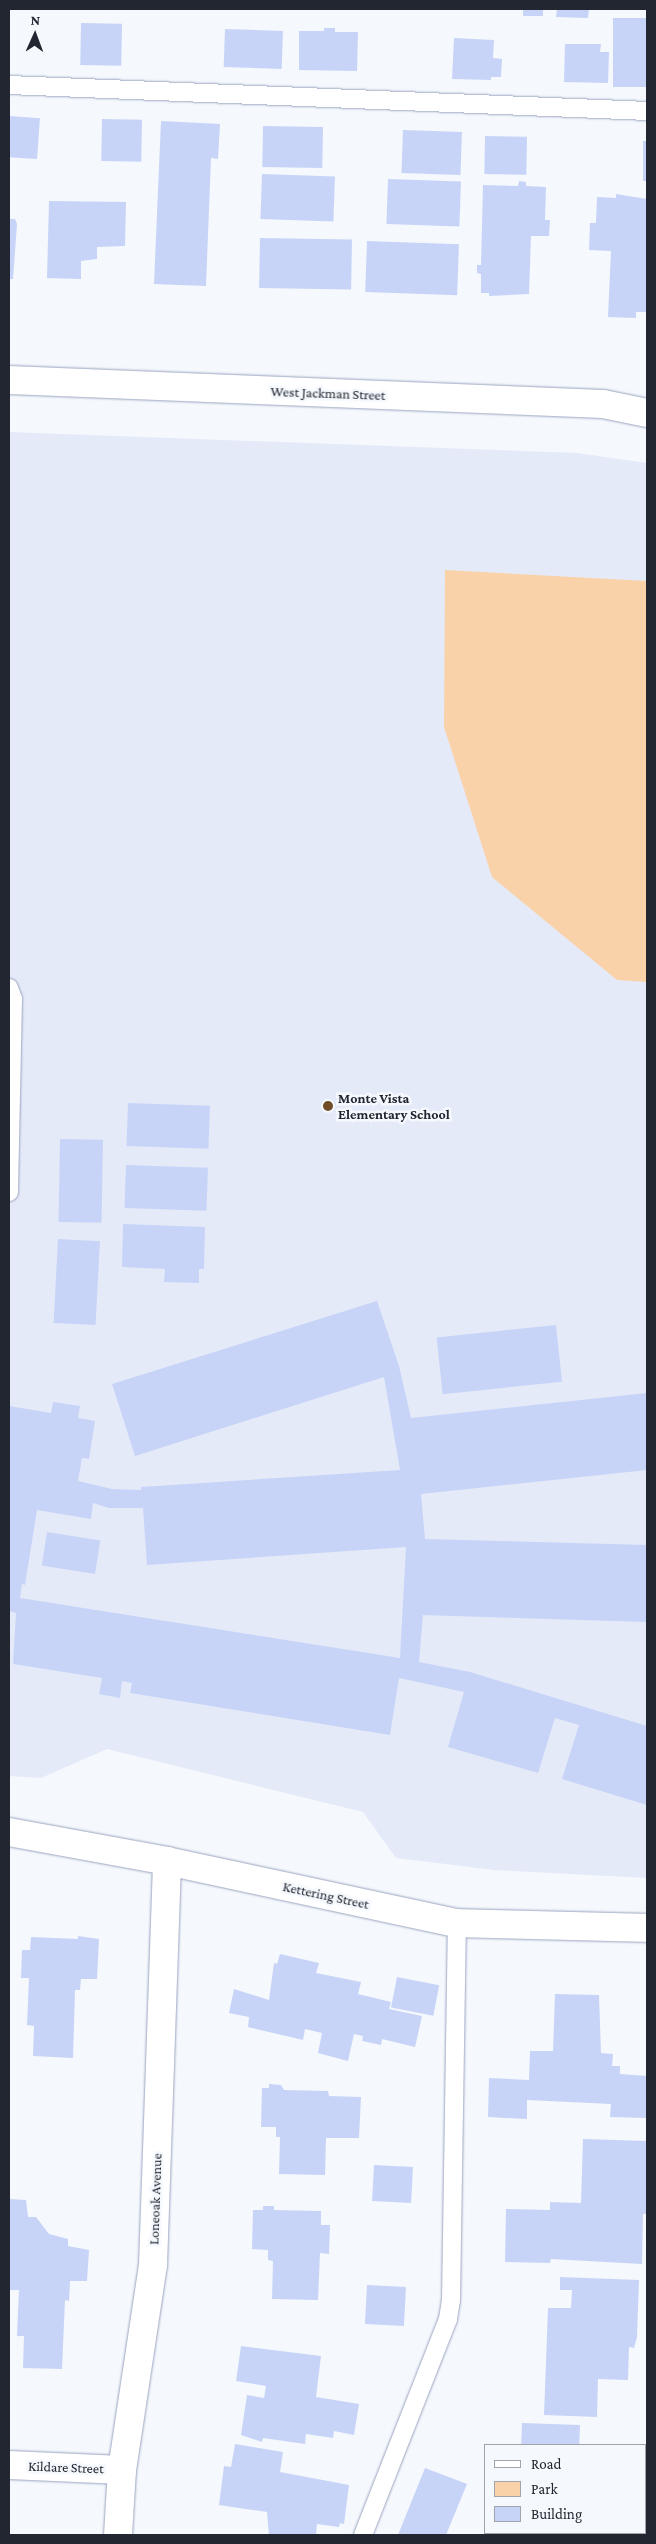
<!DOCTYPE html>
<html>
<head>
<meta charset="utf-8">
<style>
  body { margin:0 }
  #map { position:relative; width:656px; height:2544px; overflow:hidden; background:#f5f8fd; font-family:"Crimson Pro",serif }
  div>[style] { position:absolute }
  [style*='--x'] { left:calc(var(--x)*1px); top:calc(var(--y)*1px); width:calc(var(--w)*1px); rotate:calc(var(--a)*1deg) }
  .built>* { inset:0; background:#e5eaf9 }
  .green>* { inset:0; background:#fad2aa }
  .building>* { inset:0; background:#c7d4f7; transform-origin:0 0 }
  .roads { filter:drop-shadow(0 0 1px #9aa4bf) drop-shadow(0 0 1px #9aa4bf) }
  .service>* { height:18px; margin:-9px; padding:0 9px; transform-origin:9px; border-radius:9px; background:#fff }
  .minor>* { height:28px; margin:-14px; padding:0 14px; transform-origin:14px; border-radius:14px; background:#fff }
  .dots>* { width:14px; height:14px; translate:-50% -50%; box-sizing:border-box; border:2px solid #f5f8fd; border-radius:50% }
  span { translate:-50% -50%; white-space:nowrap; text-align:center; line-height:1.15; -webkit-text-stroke:5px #f5f8fd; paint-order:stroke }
  .street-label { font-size:14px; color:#222630 }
  .poi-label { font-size:14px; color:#222630; font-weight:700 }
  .left { translate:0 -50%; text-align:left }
  .frame { position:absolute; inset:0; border:10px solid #222630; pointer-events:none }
  .legend { position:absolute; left:484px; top:2444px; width:162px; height:90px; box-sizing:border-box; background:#f5f8fd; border:1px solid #a1a4ab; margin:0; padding:6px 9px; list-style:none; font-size:15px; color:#222630 }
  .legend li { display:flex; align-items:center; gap:10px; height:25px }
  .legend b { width:25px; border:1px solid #a1a4ab }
  .north { position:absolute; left:10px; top:10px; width:50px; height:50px; -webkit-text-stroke:4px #f5f8fd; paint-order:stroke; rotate:2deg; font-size:14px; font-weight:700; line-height:20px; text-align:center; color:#222630 }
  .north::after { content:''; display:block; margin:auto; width:18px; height:22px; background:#222630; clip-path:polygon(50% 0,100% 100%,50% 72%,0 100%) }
</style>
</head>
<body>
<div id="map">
  <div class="built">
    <i style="clip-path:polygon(9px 432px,577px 453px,647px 463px,647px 1878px,494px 1870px,396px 1858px,363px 1812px,107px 1749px,41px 1778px,9px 1776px)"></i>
  </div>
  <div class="green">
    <i style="clip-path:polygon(445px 570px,647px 581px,647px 982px,617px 980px,492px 877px,444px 727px)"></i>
  </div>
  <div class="building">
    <i style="left:523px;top:9px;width:20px;height:7px"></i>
    <i style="clip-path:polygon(557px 9px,589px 9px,588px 18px,556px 17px)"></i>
    <i style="left:647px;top:18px;width:69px;height:34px;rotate:90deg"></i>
    <i style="left:81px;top:23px;width:41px;height:42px;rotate:1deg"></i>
    <i style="clip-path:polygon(324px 28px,335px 28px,335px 32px,358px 32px,357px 71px,299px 70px,299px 31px,324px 31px)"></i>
    <i style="left:225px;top:29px;width:58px;height:38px;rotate:2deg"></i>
    <i style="clip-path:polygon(454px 38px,494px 40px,493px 58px,502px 59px,501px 77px,491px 77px,491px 80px,452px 79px)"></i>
    <i style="clip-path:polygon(565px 44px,601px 44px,600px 52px,609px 52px,608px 83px,564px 82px)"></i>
    <i style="left:9px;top:116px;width:31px;height:41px;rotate:4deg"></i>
    <i style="left:102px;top:119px;width:40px;height:42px;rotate:1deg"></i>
    <i style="clip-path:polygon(161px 121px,220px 124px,218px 159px,211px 158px,206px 286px,154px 284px)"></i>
    <i style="left:263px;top:126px;width:60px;height:41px;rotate:1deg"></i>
    <i style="left:403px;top:130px;width:59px;height:43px;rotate:2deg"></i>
    <i style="left:485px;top:136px;width:42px;height:38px;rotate:1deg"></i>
    <i style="left:643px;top:141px;width:4px;height:40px"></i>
    <i style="left:262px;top:174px;width:73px;height:45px;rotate:2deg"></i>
    <i style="left:388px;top:179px;width:73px;height:45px;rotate:2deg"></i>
    <i style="clip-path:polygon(519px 181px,526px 182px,526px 186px,546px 187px,545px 220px,550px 220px,549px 236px,531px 236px,529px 294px,489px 296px,489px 293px,481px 293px,481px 274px,477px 273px,477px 265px,481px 265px,483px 185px,518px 186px)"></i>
    <i style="clip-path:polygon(616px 194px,647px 199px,647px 312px,636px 312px,636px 318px,608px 317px,611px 251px,589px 250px,590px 223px,596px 223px,597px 197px,616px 198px)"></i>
    <i style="clip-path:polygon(49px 201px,126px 202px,125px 246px,97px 247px,97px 259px,81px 261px,81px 279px,47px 278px)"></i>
    <i style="clip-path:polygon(9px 219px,15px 219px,17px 224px,13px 279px,9px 279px)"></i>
    <i style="left:260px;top:238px;width:92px;height:50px;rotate:1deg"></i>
    <i style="left:367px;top:241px;width:92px;height:51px;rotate:2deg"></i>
    <i style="left:128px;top:1103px;width:82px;height:43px;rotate:2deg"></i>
    <i style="left:60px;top:1139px;width:43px;height:83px;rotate:1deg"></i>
    <i style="left:126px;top:1165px;width:82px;height:43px;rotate:2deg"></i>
    <i style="clip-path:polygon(123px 1224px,205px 1227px,204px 1269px,199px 1269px,199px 1283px,164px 1282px,165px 1269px,122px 1267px)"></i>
    <i style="left:58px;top:1239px;width:42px;height:84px;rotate:3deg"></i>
    <i style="clip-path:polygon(evenodd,377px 1301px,399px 1366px,411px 1418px,647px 1393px,647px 1470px,421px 1494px,425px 1539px,647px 1545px,647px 1622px,423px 1615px,419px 1662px,470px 1672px,647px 1726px,647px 1805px,562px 1779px,579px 1725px,555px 1718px,538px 1773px,448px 1747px,464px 1692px,399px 1678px,390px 1735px,130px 1693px,132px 1683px,122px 1681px,120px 1698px,99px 1694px,102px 1678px,13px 1664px,16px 1613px,9px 1611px,9px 1406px,51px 1413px,53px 1402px,80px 1406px,78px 1418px,95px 1421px,89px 1459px,82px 1458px,78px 1481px,112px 1489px,141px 1490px,141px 1487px,400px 1470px,384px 1377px,135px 1456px,112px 1384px,377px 1301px,93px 1503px,109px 1508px,143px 1508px,147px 1565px,406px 1547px,400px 1658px,20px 1598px,22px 1584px,25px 1585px,37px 1510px,91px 1519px,93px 1503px)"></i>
    <i style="left:556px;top:1325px;width:57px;height:120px;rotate:84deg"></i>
    <i style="left:47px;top:1532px;width:54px;height:34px;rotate:9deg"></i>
    <i style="clip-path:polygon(78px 1936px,99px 1939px,97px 1979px,81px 1979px,80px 1990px,75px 1990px,73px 2058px,33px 2056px,34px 2026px,27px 2025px,29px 1978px,21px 1978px,22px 1950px,30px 1950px,31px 1937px,78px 1939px)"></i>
    <i style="clip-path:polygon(280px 1954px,319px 1963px,316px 1973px,361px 1982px,358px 1994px,391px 2002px,389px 2009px,422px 2016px,415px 2047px,382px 2039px,381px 2045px,362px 2041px,363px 2036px,354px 2034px,348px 2061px,318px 2053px,322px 2033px,305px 2029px,303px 2040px,248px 2027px,249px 2017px,229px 2013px,234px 1989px,269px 2000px,274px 1963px,277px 1964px)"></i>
    <i style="left:397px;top:1977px;width:43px;height:31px;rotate:11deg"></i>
    <i style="clip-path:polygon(555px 1994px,599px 1995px,601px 2053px,613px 2054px,612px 2066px,620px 2066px,620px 2074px,647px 2076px,647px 2118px,610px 2117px,611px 2104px,527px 2100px,527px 2119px,488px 2117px,489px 2078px,529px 2080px,530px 2051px,553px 2051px)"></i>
    <i style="clip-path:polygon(269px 2084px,281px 2085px,284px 2090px,328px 2091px,329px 2096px,361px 2097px,359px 2138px,326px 2138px,325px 2175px,279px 2174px,280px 2137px,276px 2137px,276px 2127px,261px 2127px,262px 2088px,269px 2088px)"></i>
    <i style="clip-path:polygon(583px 2139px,647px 2141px,647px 2214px,643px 2214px,642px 2264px,551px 2259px,550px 2263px,505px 2262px,506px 2209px,550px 2210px,550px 2202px,581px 2203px)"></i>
    <i style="left:374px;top:2165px;width:39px;height:36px;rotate:3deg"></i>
    <i style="clip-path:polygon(9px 2199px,26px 2200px,28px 2217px,36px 2217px,49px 2234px,68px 2239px,68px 2246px,89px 2250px,87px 2281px,70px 2281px,69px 2301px,65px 2300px,62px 2369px,23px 2368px,24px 2336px,17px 2336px,19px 2290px,10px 2290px)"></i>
    <i style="clip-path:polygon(263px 2206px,274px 2206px,274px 2210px,321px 2211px,321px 2225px,330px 2225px,329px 2254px,320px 2253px,318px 2300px,272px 2299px,273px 2261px,268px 2260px,268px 2250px,252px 2249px,253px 2210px,263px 2210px)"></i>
    <i style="clip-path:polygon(560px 2277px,639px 2280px,637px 2337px,634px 2348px,629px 2347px,628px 2380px,598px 2379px,597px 2417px,544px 2415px,548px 2308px,571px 2308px,572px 2290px,560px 2290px)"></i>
    <i style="left:367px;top:2285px;width:39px;height:39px;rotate:3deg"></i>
    <i style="clip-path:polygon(241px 2346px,321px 2356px,316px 2397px,359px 2404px,354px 2435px,334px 2431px,333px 2438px,306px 2434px,305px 2444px,263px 2438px,262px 2442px,241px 2435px,247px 2395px,264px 2398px,266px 2386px,236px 2381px)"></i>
    <i style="left:522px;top:2423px;width:58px;height:22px;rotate:2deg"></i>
    <i style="clip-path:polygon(235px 2444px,283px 2452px,280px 2472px,349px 2485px,344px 2524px,340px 2523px,339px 2527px,317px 2524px,316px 2535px,269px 2535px,267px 2512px,219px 2505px,224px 2466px,231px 2467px)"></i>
    <i style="clip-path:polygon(425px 2468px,467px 2484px,446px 2535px,398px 2535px)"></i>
    <i style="clip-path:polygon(512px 2533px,559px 2533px,512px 2535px)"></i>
  </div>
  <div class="roads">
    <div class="service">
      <i style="--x:9;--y:85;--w:639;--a:2.33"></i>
      <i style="--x:9;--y:988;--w:12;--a:70"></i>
      <i style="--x:13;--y:999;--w:193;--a:91.2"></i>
      <i style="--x:363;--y:2535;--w:232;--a:-68.5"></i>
      <i style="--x:448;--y:2319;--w:19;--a:-81"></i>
      <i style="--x:451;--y:2300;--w:377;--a:-89.1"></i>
    </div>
    <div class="minor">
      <i style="--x:9;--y:380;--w:594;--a:2.31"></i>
      <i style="--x:603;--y:404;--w:45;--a:11.6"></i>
      <i style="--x:9;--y:1832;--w:161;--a:10.4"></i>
      <i style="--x:167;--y:1861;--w:297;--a:12.1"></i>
      <i style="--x:457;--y:1923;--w:190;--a:1.5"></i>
      <i style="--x:9;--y:2465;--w:113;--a:2.5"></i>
      <i style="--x:118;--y:2535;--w:65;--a:-86.5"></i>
      <i style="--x:122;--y:2470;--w:207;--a:-81.4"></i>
      <i style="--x:153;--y:2265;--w:404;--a:-88"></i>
    </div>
  </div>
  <div class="dots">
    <i style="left:328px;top:1106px;background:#704d26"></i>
  </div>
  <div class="street-label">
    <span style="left:328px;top:393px;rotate:2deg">West Jackman Street</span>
    <span style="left:326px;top:1895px;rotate:12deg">Kettering Street</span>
    <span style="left:155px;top:2199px;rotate:-88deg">Loneoak Avenue</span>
    <span style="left:66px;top:2467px;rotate:2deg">Kildare Street</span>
  </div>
  <div class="poi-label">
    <span class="left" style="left:338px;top:1106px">Monte Vista<br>Elementary School</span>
  </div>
  <div class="frame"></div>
  <ul class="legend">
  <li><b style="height:6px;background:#fff"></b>Road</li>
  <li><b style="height:14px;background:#fad2aa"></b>Park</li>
  <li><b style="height:14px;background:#c7d4f7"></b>Building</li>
  </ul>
  <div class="north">N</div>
</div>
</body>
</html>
